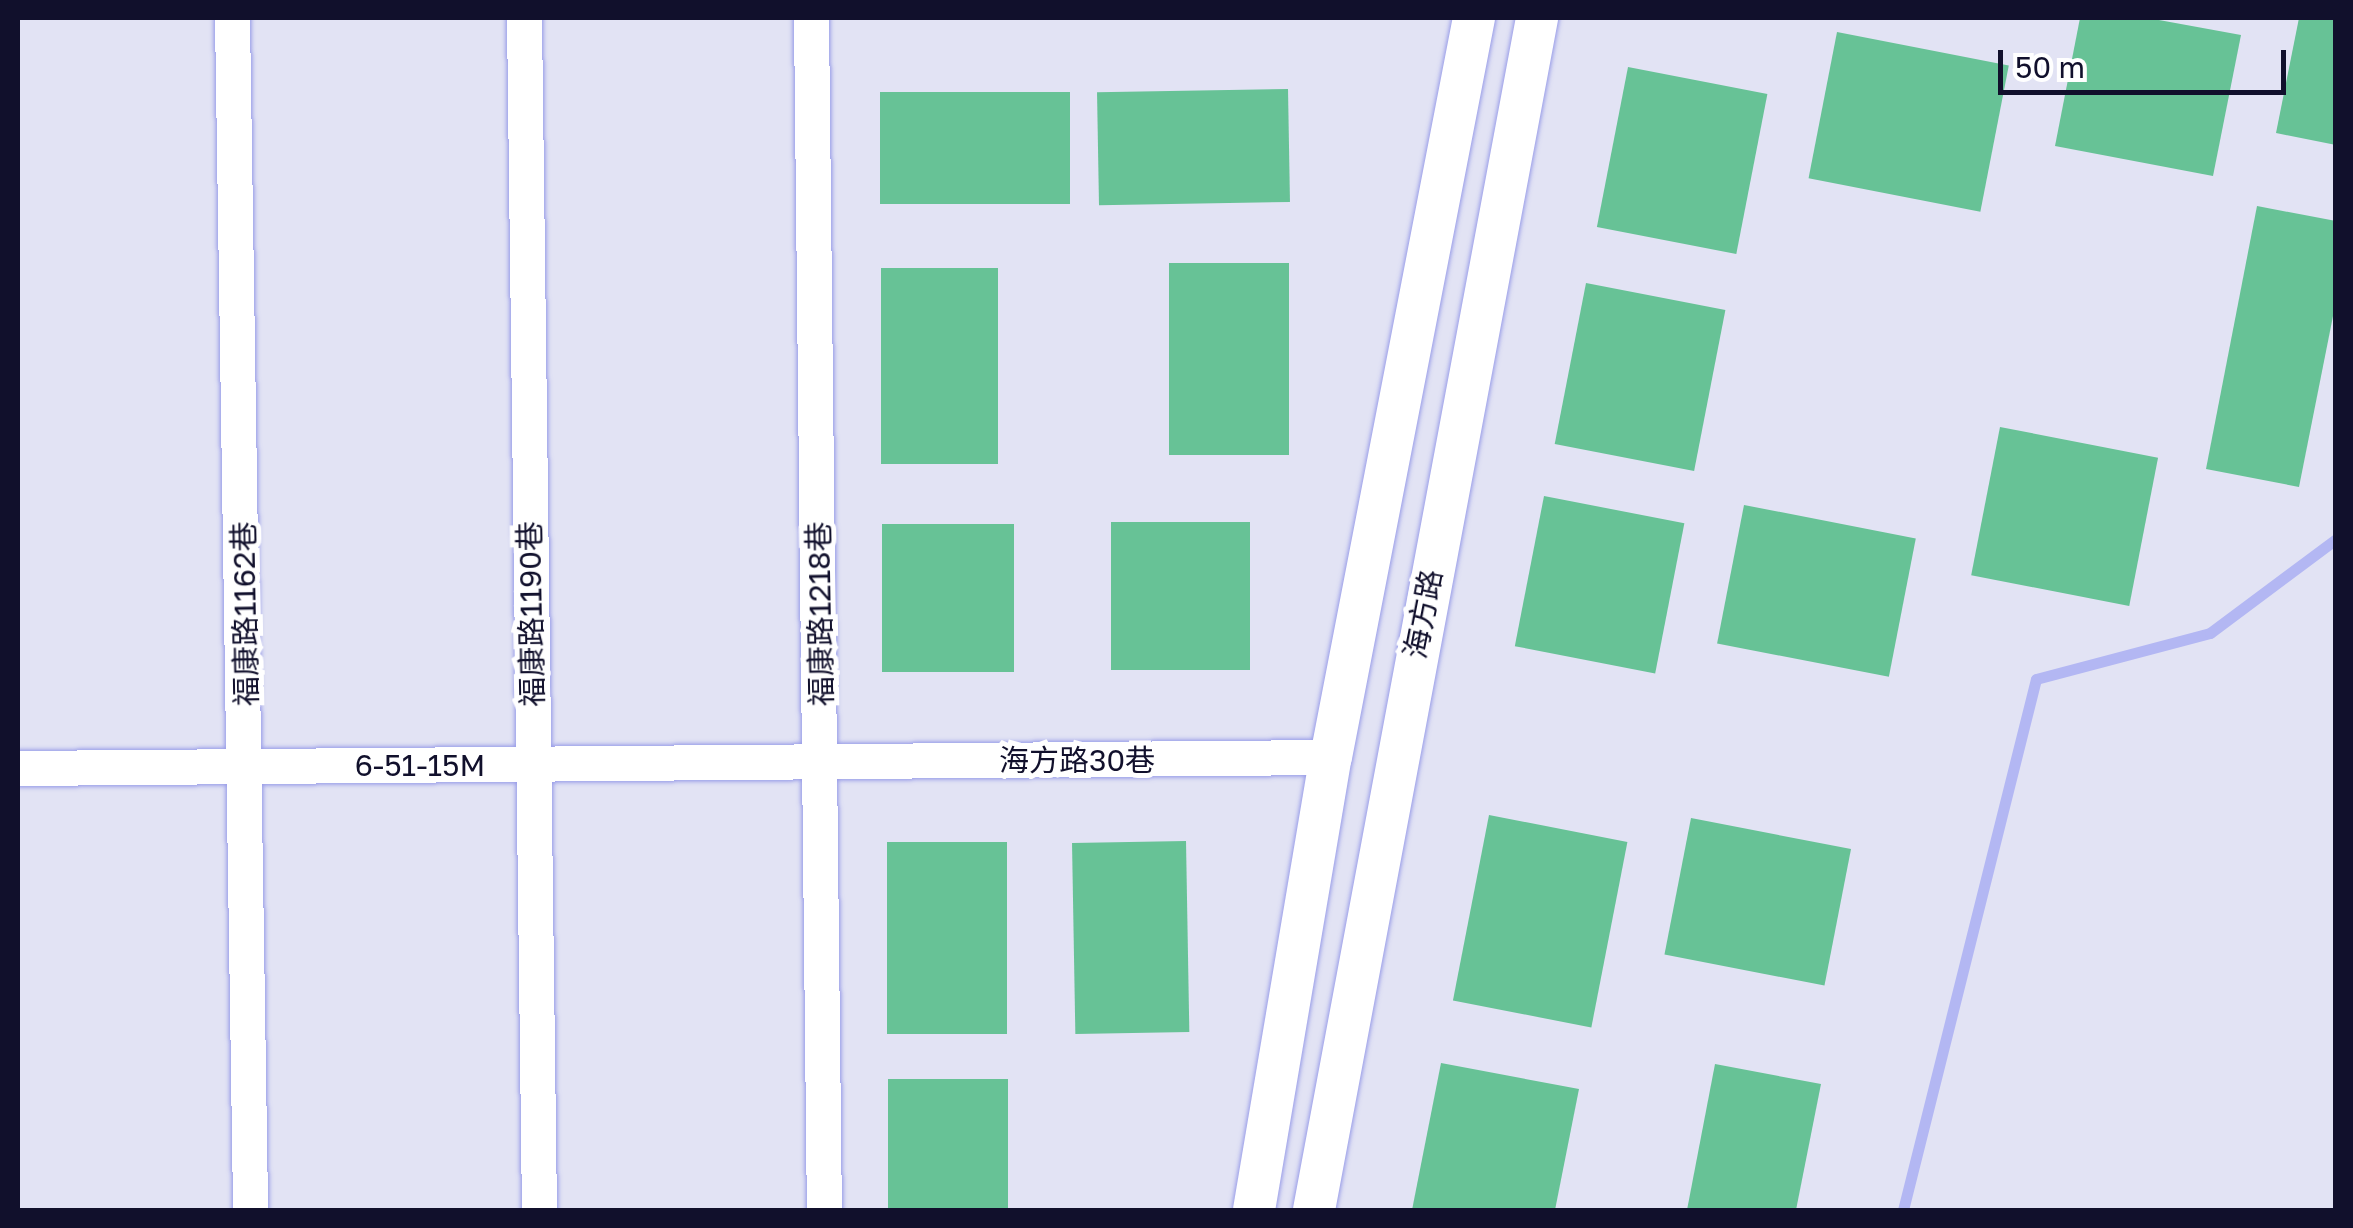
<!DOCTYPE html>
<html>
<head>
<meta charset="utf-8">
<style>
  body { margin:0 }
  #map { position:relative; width:2353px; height:1228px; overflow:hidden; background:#e2e3f4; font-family:"Golos Text","Noto Sans TC",sans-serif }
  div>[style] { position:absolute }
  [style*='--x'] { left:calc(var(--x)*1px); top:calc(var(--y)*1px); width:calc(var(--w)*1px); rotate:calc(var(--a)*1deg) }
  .stream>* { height:11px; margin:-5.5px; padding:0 5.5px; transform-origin:5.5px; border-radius:5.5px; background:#b3b7f3 }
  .building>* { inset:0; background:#67c296; transform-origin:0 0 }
  .roads { filter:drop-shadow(0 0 2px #999de8) drop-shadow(0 0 2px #999de8) }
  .minor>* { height:35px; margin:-17.5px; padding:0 17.5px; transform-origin:17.5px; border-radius:17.5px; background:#fff }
  .tertiary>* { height:42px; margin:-21px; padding:0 21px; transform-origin:21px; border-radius:21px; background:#fff }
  span { translate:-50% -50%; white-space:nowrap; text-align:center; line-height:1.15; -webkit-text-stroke:10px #fff; paint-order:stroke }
  .street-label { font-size:30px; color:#11102c }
  .frame { position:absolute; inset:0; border:20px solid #11102c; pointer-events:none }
  .scale { position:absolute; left:1998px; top:50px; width:288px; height:45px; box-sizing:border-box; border:5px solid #11102c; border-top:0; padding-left:12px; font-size:30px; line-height:35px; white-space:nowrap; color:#11102c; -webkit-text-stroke:8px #fff; paint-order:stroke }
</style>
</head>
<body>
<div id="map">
  <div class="stream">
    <i style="--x:1903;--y:1210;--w:547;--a:-75.94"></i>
    <i style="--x:2036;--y:679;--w:180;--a:-14.8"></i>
    <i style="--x:2210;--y:633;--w:157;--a:-36.7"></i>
  </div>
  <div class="building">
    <i style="clip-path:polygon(2080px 18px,2148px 18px,2241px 35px,2213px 176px,2055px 146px)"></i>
    <i style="clip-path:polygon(2299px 18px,2336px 18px,2336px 145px,2276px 133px)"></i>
    <i style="left:1837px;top:32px;width:175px;height:149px;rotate:11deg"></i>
    <i style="left:1628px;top:67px;width:142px;height:163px;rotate:11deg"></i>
    <i style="left:1288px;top:89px;width:113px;height:191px;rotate:89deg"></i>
    <i style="left:1070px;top:92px;width:112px;height:190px;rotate:90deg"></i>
    <i style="clip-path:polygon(2257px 206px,2336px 221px,2336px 301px,2299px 487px,2206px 469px)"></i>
    <i style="left:1289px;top:263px;width:192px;height:120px;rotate:90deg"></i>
    <i style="left:998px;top:268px;width:196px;height:117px;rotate:90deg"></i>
    <i style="left:1586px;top:283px;width:142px;height:164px;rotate:11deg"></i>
    <i style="left:2000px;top:427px;width:161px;height:151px;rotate:11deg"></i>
    <i style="left:1544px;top:496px;width:143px;height:153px;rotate:11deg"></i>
    <i style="left:1744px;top:505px;width:175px;height:141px;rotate:11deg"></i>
    <i style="left:1250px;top:522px;width:148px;height:139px;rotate:90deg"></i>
    <i style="left:1014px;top:524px;width:148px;height:132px;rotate:90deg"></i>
    <i style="left:1489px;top:815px;width:141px;height:189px;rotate:11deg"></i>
    <i style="left:1691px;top:818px;width:163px;height:139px;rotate:11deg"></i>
    <i style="left:1186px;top:841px;width:191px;height:114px;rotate:89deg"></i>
    <i style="left:1007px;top:842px;width:192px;height:120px;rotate:90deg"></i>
    <i style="clip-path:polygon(1441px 1063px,1579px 1089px,1555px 1210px,1412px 1210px)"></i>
    <i style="clip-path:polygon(1715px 1064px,1821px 1084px,1796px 1210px,1687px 1210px)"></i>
    <i style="left:1008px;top:1079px;width:131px;height:120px;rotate:90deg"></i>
  </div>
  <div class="roads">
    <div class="minor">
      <i style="--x:232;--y:18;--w:1192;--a:89.13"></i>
      <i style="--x:524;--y:18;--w:1192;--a:89.28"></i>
      <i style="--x:811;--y:18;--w:1192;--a:89.38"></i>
      <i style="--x:18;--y:768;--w:1313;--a:-0.48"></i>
    </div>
    <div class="tertiary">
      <i style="--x:1254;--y:1210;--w:459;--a:-80.4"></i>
      <i style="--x:1331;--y:757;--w:753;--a:-79.05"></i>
      <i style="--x:1314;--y:1210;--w:1213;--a:-79.4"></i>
    </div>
  </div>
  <div class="street-label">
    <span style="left:245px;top:614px;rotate:-91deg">福康路1162巷</span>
    <span style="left:531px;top:614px;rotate:-91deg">福康路1190巷</span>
    <span style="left:820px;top:614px;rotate:-91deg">福康路1218巷</span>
    <span style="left:1423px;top:614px;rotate:-79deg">海方路</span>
    <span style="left:1077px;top:760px">海方路30巷</span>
    <span style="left:420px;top:765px">6-51-15M</span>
  </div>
  <div class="frame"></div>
  <div class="scale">50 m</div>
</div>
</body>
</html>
